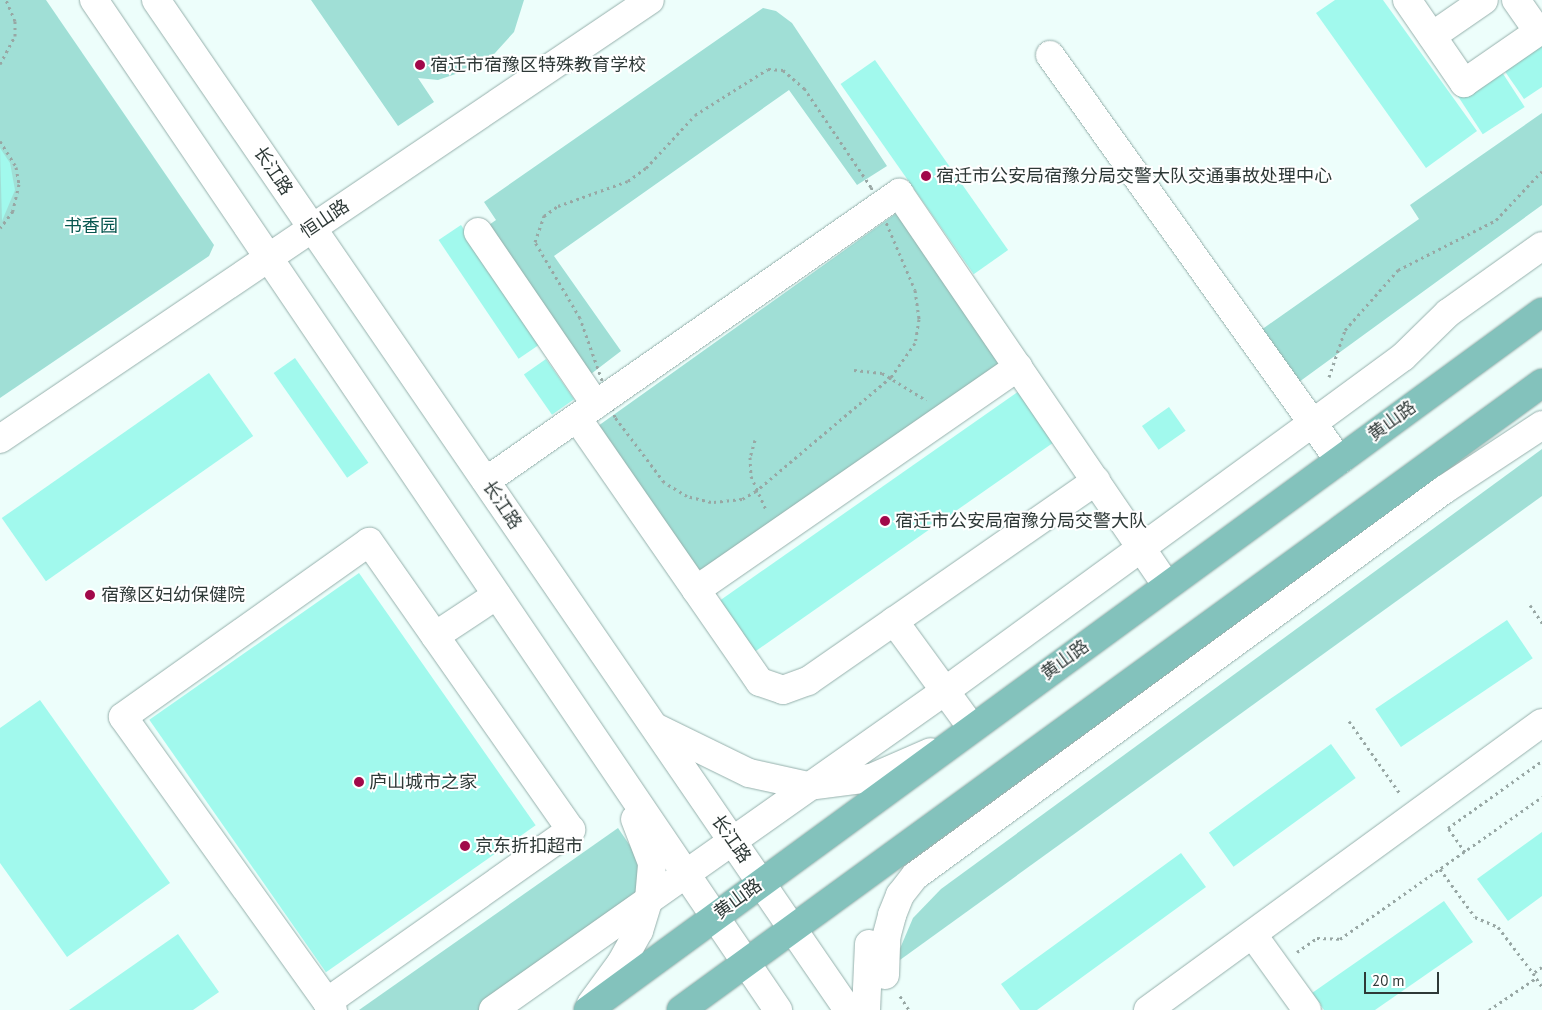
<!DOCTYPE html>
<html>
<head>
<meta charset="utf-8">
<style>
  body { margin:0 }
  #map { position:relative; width:1542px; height:1010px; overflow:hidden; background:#edfefb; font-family:"PT Sans","Noto Sans SC",sans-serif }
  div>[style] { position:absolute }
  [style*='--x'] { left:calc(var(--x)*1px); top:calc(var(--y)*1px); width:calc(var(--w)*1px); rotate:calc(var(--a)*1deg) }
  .green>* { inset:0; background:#a0dfd6 }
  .building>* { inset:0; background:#a1f9ed; transform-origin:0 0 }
  .path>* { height:3px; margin-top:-1.5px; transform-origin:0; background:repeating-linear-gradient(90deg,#98a7a4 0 2.5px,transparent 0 6.5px) }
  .roads { filter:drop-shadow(0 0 1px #96b0ac) drop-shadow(0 0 1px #96b0ac) }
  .minor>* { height:28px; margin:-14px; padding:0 14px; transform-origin:14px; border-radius:14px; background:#fff }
  .major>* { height:28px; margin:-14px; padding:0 14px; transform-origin:14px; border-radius:14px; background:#83c2bc }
  .dots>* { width:14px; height:14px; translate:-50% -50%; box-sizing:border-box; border:2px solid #fff; border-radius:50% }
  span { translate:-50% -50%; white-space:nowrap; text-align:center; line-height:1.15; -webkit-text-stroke:4px #fff; paint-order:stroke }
  .poi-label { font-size:18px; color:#2e3937 }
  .left { translate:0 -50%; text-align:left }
  .street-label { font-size:18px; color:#2e3937 }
  .park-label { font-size:18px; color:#07564f }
  .scale { position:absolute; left:1364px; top:972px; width:75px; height:22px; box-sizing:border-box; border:2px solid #2e3937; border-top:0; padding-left:6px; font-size:15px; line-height:18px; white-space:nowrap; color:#2e3937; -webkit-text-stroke:4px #fff; paint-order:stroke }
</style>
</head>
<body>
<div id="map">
  <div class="green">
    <i style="clip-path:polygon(0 0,46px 0,214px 245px,209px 256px,0 398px)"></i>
    <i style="clip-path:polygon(311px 0,524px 0,514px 32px,485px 64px,438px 80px,418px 78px,434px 102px,398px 126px)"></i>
    <i style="clip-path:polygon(763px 8px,776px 11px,792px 23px,887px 166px,857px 185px,789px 90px,554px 256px,621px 351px,587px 377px,486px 227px,496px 220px,484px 202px)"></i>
    <i style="clip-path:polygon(1542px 113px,1542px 205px,1299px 382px,1261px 330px,1419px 219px,1410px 205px)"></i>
    <i style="clip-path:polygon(898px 212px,1000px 363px,706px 569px,694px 569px,598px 426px)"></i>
    <i style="clip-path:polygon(1542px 449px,1542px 496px,893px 965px,913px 918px,941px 889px)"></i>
    <i style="clip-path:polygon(618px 828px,637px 856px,641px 896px,483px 1010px,359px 1010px)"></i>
  </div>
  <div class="building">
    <i style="clip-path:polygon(1335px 0,1383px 0,1477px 131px,1426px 168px,1316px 13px)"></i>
    <i style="clip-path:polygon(1542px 44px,1542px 87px,1524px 99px,1504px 70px)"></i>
    <i style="left:875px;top:60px;width:232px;height:42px;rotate:55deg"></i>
    <i style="left:1498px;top:66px;width:49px;height:50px;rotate:57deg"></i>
    <i style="clip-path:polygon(0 148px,10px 163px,15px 190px,2px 221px)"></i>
    <i style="left:461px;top:225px;width:143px;height:27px;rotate:56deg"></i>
    <i style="left:295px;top:358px;width:128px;height:26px;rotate:55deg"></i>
    <i style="left:546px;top:359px;width:49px;height:27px;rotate:55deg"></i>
    <i style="left:209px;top:373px;width:77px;height:253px;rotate:55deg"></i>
    <i style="left:1019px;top:391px;width:62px;height:369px;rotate:55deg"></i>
    <i style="left:1169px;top:407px;width:29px;height:33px;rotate:55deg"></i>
    <i style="left:359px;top:573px;width:308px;height:256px;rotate:55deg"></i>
    <i style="left:1507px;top:620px;width:46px;height:159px;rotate:56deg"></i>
    <i style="clip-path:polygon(40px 700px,170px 883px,67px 957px,0 863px,0 728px)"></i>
    <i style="left:1331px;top:744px;width:42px;height:151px;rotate:54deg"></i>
    <i style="clip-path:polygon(1542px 832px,1542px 896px,1508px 921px,1477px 879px)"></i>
    <i style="clip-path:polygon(1181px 853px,1206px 887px,1037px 1010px,1020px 1010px,1001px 984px)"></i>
    <i style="clip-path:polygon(1444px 901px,1473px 942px,1375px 1010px,1324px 1010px,1312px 993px)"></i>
    <i style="clip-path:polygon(178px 934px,219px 992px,193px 1010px,69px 1010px)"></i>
  </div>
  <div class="path">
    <i style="--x:0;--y:64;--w:32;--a:-62"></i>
    <i style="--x:15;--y:36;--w:15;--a:-90"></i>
    <i style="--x:15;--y:21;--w:23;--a:-113"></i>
    <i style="--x:768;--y:69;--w:15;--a:4"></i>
    <i style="--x:783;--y:70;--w:28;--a:41"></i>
    <i style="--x:804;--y:88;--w:120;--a:55.9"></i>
    <i style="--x:871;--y:187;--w:112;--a:66.9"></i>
    <i style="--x:915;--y:290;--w:29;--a:82"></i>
    <i style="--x:919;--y:319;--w:24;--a:99"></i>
    <i style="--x:915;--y:343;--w:42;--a:125.2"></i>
    <i style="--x:891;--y:377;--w:177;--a:139.8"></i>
    <i style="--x:756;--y:491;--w:16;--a:150"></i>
    <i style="--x:742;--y:499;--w:31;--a:174"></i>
    <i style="--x:711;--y:502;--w:25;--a:-166"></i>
    <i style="--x:687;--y:496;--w:27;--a:-149"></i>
    <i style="--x:664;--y:482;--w:81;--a:-127"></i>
    <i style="--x:615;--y:417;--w:105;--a:-109.5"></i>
    <i style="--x:580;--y:318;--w:88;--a:-120.6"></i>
    <i style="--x:535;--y:242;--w:28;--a:-71"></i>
    <i style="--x:544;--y:216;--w:17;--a:-36"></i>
    <i style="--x:558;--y:206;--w:74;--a:-19.7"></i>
    <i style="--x:628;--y:181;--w:22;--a:-36"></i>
    <i style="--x:646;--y:168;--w:72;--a:-47.2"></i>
    <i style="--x:695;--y:115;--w:86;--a:-32.2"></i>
    <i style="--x:0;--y:141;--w:31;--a:58"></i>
    <i style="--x:16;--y:167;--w:17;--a:80"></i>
    <i style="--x:19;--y:184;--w:28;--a:103"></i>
    <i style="--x:13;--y:211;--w:21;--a:127"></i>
    <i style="--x:854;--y:370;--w:28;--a:6"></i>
    <i style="--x:882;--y:373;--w:52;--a:31.5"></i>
    <i style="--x:1329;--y:377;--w:50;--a:-71.2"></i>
    <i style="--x:1345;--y:330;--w:80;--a:-48.5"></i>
    <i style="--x:1398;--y:270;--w:110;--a:-27"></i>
    <i style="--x:1496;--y:220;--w:67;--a:-46.8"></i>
    <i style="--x:755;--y:440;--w:18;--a:106"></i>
    <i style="--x:750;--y:457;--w:19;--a:87"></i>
    <i style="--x:751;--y:476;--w:37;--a:66"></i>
    <i style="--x:1530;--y:605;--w:22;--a:56"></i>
    <i style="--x:1349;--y:721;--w:90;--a:54.9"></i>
    <i style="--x:1465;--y:852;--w:29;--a:-125"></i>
    <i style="--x:1448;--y:828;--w:115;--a:-35.5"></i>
    <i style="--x:1440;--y:869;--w:59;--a:53.9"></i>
    <i style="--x:1475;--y:917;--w:25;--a:23"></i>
    <i style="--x:1498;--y:927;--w:58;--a:52.7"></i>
    <i style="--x:1297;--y:952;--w:24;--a:-35"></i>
    <i style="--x:1317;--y:938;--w:23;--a:2"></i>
    <i style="--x:1340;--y:939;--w:247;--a:-35.1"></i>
    <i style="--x:1542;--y:967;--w:11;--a:146"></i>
    <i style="--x:1533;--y:973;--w:17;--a:57"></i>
    <i style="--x:900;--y:996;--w:17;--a:57"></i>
    <i style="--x:1489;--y:1010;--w:57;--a:-34.2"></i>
  </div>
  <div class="roads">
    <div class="minor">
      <i style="--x:94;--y:0;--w:1220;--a:55.89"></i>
      <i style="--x:156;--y:0;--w:1224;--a:55.58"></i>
      <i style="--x:1407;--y:0;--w:101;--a:55.5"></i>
      <i style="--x:1464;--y:83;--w:95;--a:-34.7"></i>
      <i style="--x:1516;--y:0;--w:39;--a:55"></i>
      <i style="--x:1432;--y:36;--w:63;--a:-34.7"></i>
      <i style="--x:1050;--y:55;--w:498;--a:54.5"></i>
      <i style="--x:478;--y:232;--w:209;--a:55.7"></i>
      <i style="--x:577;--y:418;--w:321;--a:55.3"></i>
      <i style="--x:760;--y:682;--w:24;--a:19"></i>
      <i style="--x:783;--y:690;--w:27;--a:-20"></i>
      <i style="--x:808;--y:681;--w:351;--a:-34.8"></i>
      <i style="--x:0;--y:439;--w:784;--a:-34.03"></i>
      <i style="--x:486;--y:481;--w:504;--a:-34.89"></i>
      <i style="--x:899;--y:193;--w:474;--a:55.7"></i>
      <i style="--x:696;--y:590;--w:392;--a:-34.7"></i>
      <i style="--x:894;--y:621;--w:132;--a:53.9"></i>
      <i style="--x:435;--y:636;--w:74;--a:-33.5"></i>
      <i style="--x:657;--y:728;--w:102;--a:26.1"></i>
      <i style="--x:749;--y:773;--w:60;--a:12.4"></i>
      <i style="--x:808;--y:786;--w:64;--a:-7.2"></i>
      <i style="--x:871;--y:778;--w:65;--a:-23.4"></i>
      <i style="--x:1253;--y:935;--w:92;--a:54.2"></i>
      <i style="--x:885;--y:975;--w:37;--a:-88"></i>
      <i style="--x:886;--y:938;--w:24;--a:-75"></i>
      <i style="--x:892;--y:915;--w:22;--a:-68"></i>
      <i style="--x:900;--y:895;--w:24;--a:-52"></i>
      <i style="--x:915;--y:876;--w:656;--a:-36.14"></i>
      <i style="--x:1445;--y:489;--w:116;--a:-33.4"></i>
      <i style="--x:327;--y:1002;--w:299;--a:-35.2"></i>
      <i style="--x:571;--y:830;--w:352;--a:-125"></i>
      <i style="--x:369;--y:542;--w:302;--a:144.6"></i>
      <i style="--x:123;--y:717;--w:350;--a:54.4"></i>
      <i style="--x:327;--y:1002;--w:10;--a:53"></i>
      <i style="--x:591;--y:1004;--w:51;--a:-53.8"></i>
      <i style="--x:621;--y:963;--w:37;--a:-61"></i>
      <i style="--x:639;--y:931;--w:34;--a:-73"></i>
      <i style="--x:649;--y:899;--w:36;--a:-85"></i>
      <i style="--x:652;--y:863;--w:47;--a:-111.1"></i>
      <i style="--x:493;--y:1010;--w:553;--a:-35.21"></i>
      <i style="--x:945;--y:691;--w:455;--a:-36.1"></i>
      <i style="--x:1313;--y:423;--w:112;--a:-36.3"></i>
      <i style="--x:1403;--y:357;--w:63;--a:-44.4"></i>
      <i style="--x:1448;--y:313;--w:115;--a:-35.5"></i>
      <i style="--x:866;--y:1010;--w:66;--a:-87.4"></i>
      <i style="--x:1148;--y:1010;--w:487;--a:-36.1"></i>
    </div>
    <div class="major">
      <i style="--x:588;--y:1010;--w:1182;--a:-36.19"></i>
      <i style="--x:681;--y:1010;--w:1065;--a:-36.06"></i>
    </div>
  </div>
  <div class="dots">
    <i style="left:420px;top:65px;background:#a1094a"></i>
    <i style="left:926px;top:176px;background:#a1094a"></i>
    <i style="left:885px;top:521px;background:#a1094a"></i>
    <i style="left:90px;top:595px;background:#a1094a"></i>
    <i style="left:359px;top:782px;background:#a1094a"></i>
    <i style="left:465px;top:846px;background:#a1094a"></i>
  </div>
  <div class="poi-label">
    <span class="left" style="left:430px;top:65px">宿迁市宿豫区特殊教育学校</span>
    <span class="left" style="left:936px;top:176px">宿迁市公安局宿豫分局交警大队交通事故处理中心</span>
    <span class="left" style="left:895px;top:521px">宿迁市公安局宿豫分局交警大队</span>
    <span class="left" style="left:101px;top:595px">宿豫区妇幼保健院</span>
    <span class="left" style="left:369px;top:782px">庐山城市之家</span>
    <span class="left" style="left:475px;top:846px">京东折扣超市</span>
  </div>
  <div class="street-label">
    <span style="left:273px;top:171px;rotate:56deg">长江路</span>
    <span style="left:325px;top:219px;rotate:-34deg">恒山路</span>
    <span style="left:1392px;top:421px;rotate:-36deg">黄山路</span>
    <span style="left:502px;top:505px;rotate:56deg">长江路</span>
    <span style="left:1065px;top:660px;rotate:-36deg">黄山路</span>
    <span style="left:731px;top:839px;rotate:55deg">长江路</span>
    <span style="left:738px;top:899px;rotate:-36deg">黄山路</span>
  </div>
  <div class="park-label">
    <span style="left:91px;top:226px">书香园</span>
  </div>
  <div class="scale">20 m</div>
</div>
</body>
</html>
